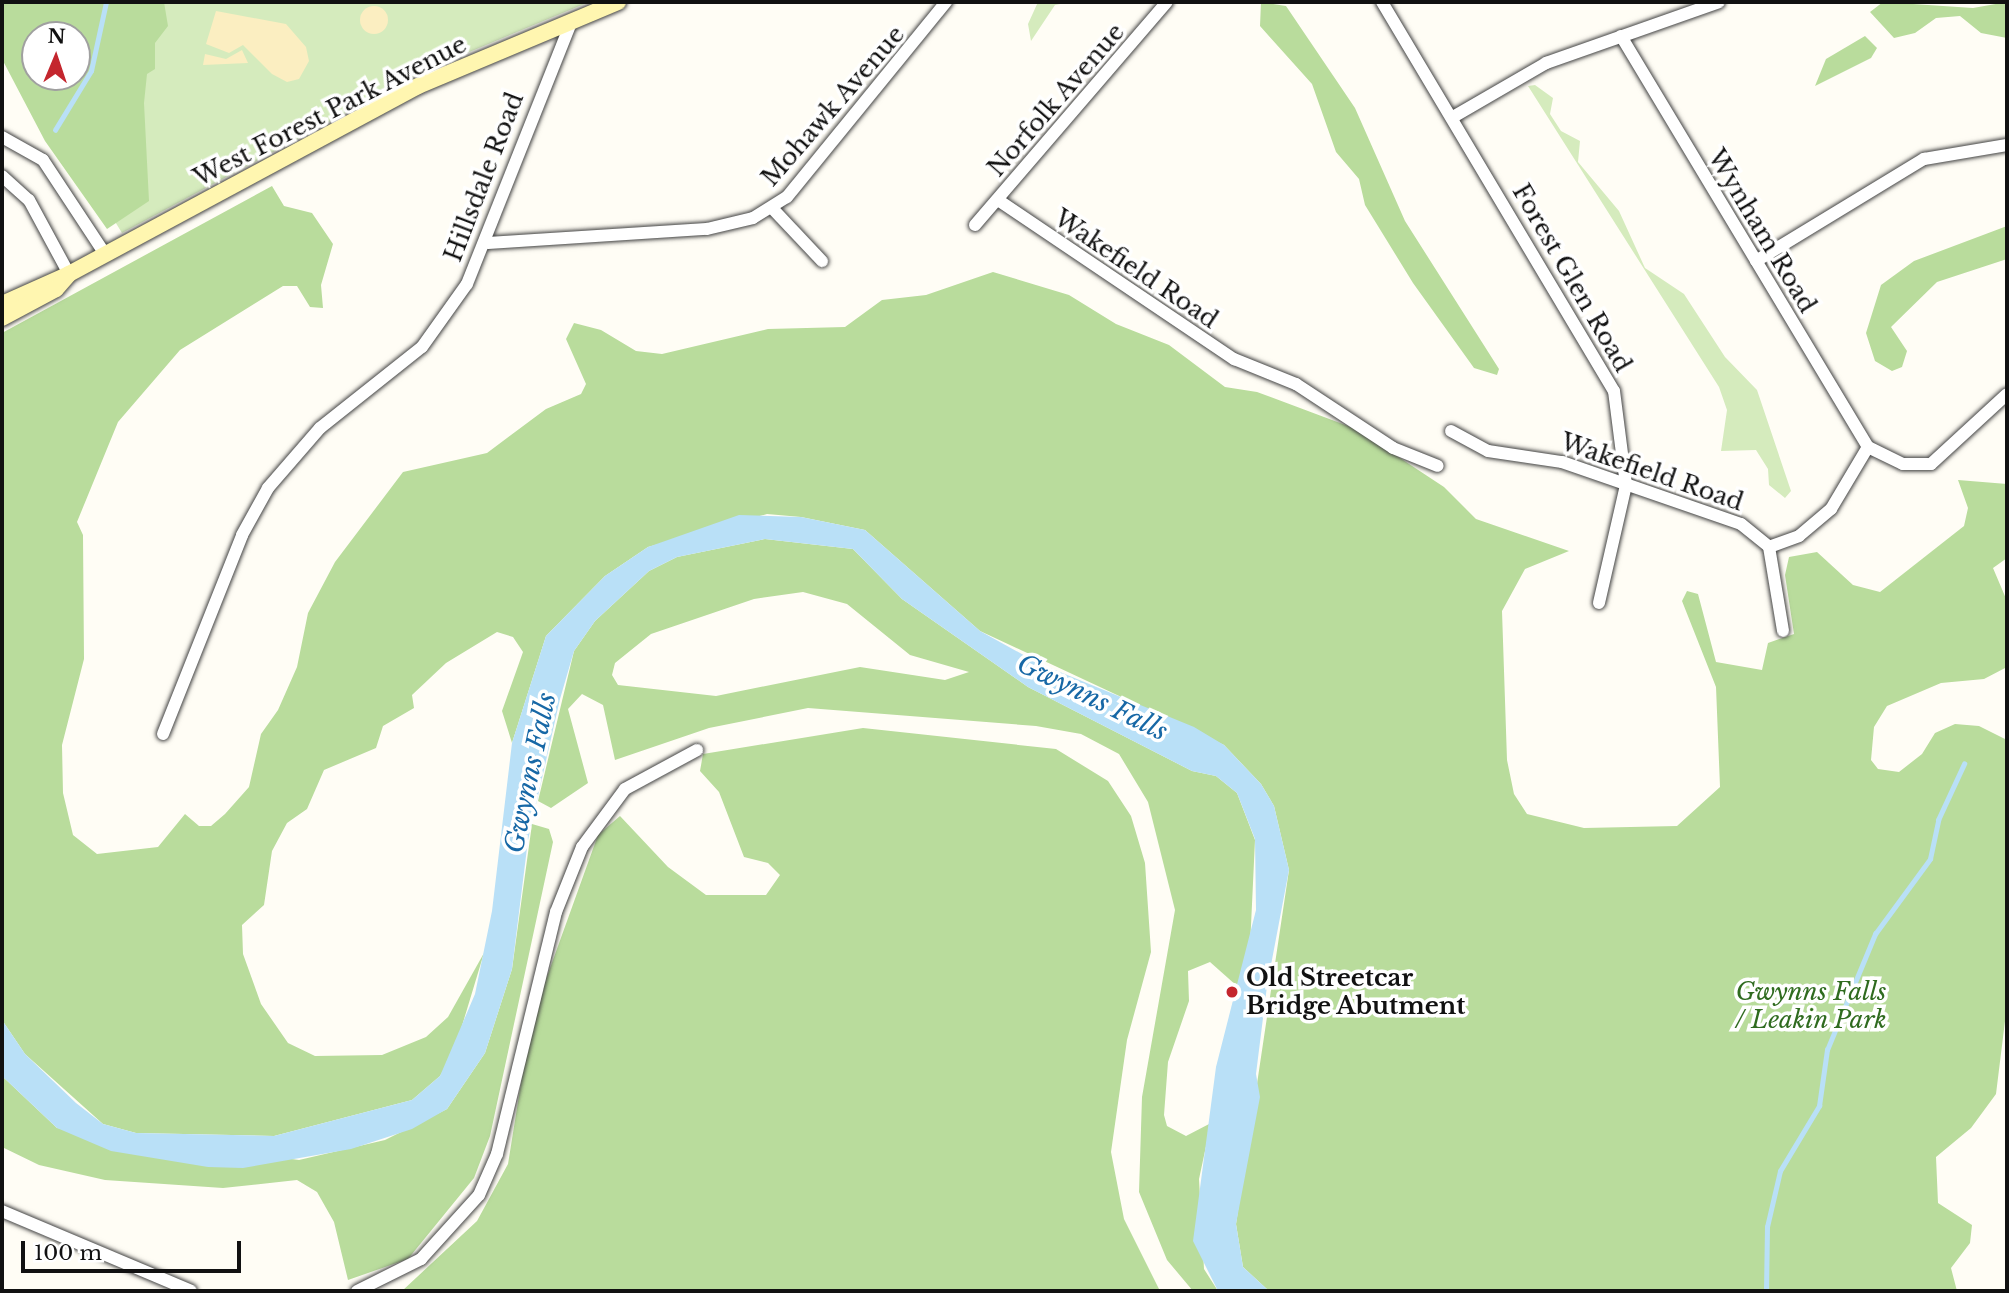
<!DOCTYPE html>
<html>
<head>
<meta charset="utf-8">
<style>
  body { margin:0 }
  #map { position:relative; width:2009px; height:1293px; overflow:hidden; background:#fffdf5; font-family:"Libre Baskerville",serif }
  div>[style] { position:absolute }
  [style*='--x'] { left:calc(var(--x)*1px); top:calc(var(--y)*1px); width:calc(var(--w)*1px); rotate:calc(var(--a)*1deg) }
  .green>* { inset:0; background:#d5ebbd }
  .forest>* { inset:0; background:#b9dc9c }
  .sand>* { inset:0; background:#fbeec1 }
  .round { border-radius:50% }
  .water>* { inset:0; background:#b9e0f7 }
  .stream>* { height:4.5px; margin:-2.25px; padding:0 2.25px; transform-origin:2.25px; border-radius:2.25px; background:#b9e0f7 }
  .roads { filter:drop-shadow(0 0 2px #444) drop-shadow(0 0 2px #444) }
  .street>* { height:12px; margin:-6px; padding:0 6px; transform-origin:6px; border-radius:6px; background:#fff }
  .secondary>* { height:16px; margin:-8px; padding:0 8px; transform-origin:8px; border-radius:8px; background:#fff6b0 }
  .dots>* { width:19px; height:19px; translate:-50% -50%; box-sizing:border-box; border:4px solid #fff; border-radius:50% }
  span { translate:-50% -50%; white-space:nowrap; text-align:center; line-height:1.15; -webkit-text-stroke:7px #fff; paint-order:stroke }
  .street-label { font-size:24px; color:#111 }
  .poi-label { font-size:24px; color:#111; font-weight:700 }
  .left { translate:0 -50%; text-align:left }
  .park-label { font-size:24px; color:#2f6b1f; font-style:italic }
  .water-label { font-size:26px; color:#1768a6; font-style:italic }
  .frame { position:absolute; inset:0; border:4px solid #111; pointer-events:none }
  .north { position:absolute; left:21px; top:21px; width:70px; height:70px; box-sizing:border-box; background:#fff; border:2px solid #a0a0a0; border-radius:50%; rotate:2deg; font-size:19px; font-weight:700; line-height:28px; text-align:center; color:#111 }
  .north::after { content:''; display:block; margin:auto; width:24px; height:32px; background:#c4262e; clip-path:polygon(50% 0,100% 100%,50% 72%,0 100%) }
  .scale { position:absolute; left:21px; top:1241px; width:220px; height:32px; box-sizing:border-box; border:4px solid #111; border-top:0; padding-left:9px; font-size:21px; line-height:24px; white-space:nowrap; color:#111; -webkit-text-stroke:5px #fff; paint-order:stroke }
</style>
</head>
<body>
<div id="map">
  <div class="green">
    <i style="clip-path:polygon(evenodd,2px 2px,589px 2px,424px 71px,122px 233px,2px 38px,2px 2px,35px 35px,77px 35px,77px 77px,35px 77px,35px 35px)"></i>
    <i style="clip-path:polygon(1038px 2px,1071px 2px,1055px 5px,1031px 41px,1028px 24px)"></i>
    <i style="clip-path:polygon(1535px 85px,1553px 98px,1550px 114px,1561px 131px,1580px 141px,1578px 162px,1619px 211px,1645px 268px,1684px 294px,1725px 357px,1757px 390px,1791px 491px,1785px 498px,1769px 485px,1768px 469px,1756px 450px,1721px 451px,1727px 410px,1719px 387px,1528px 86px)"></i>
  </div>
  <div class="forest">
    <i style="clip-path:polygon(evenodd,2px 2px,164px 2px,168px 26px,155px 43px,155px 69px,147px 74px,144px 103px,149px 201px,107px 229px,45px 141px,2px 59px,2px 2px,77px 35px,77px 77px,35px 77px,35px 35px,77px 35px)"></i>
    <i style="clip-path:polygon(1261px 2px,1286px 6px,1355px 108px,1405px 221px,1499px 369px,1497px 375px,1474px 368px,1413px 283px,1365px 205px,1359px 179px,1336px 152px,1312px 84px,1260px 26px)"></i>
    <i style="clip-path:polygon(1883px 2px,1973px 8px,2007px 2px,2007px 38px,1981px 33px,1960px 16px,1936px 18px,1915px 33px,1894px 38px,1870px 12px)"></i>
    <i style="clip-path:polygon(1865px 36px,1877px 48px,1871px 58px,1815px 86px,1826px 59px)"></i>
    <i style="clip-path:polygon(272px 186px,284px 206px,312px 213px,333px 244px,321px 285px,323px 308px,310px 307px,297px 286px,283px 286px,180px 350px,118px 422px,77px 522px,83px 535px,84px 659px,62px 745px,63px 793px,73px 835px,97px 854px,158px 847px,185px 814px,199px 826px,211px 826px,225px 814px,249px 787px,261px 734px,278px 710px,297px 667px,308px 613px,335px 562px,403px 472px,487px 453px,546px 409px,581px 394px,586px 384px,566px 339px,574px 323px,601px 330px,636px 351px,662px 354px,768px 329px,845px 327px,882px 300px,926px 295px,993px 272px,1069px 295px,1116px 324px,1169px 345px,1225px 387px,1257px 392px,1356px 429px,1444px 487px,1476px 519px,1569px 551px,1525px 569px,1502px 611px,1507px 760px,1514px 794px,1527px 814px,1584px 828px,1677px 826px,1720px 787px,1716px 687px,1682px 601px,1687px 591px,1698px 594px,1716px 662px,1762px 670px,1768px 643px,1794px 634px,1785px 575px,1789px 557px,1817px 552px,1853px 585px,1880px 592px,1964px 526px,1968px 508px,1958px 480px,2007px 484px,2007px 558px,1993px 568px,2007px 601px,2007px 667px,1984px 679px,1941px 683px,1887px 706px,1874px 727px,1871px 760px,1878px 769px,1899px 772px,1922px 754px,1935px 733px,1955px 724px,1979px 726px,2007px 740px,2007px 1005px,1996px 1094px,1971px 1128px,1936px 1157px,1938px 1203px,1972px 1225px,1970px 1243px,1951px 1268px,1957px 1291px,1269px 1291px,1243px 1267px,1236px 1224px,1289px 870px,1274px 806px,1261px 784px,1224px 745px,980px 631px,865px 530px,801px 517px,767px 514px,648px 547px,605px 576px,546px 636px,512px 743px,502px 711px,523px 652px,513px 637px,497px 632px,446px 663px,412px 695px,414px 708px,383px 726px,376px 748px,324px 770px,307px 809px,287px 823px,272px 851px,264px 905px,242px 925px,243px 954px,261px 1004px,288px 1043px,315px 1056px,382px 1055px,426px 1037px,448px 1017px,484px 953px,455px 1049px,440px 1076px,412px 1100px,274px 1136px,136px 1133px,103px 1124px,25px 1054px,2px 1020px,2px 333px)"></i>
    <i style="clip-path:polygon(2007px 226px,2007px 259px,1937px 282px,1891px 327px,1907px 351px,1902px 367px,1892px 371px,1875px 361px,1866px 333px,1881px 285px,1914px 261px)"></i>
    <i style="clip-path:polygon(evenodd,765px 539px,853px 549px,902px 599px,1028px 687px,1192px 771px,1216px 776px,1237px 793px,1255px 840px,1250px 947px,1237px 986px,1210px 962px,1188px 971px,1189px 1001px,1168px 1062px,1164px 1115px,1167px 1126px,1186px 1136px,1211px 1123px,1199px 1179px,1204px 1269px,1218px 1291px,1193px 1291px,1167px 1260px,1139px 1192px,1142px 1097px,1175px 910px,1148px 802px,1119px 754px,1081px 734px,1036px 726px,808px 708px,709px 728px,615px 760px,603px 705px,582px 694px,568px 709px,588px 783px,551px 808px,538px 801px,574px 651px,595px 621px,649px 571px,677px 557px,765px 539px,803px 592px,847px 604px,910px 655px,969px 672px,945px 680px,860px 667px,716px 696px,618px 685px,612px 675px,615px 663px,651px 634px,754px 599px,803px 592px)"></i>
    <i style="clip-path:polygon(863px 728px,1056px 749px,1108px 781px,1131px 816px,1145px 863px,1151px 952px,1127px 1040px,1111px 1152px,1124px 1219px,1160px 1291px,402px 1291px,477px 1221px,508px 1164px,531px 1021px,598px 835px,620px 816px,668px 867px,706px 895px,766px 895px,780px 875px,768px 863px,744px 857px,719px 792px,700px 771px,703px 754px)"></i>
    <i style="clip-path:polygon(532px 824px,549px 829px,553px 842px,490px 1136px,474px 1178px,408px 1259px,348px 1280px,334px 1222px,317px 1192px,297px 1180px,223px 1188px,105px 1180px,39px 1165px,2px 1147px,2px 1076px,57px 1128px,299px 1160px,385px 1140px,447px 1109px,485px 1053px,512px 969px)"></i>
  </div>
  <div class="sand">
    <i class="round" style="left:360px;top:6px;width:28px;height:28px"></i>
    <i style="clip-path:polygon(216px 11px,286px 24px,306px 47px,309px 61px,299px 79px,287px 82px,272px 74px,243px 45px,229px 53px,206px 44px)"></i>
    <i style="clip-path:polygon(242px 50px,248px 63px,203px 65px,205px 54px,226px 59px)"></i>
  </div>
  <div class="water">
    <i style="clip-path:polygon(739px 515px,801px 517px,865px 530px,980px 631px,1038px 663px,1194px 727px,1224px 745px,1261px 784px,1274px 806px,1289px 870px,1267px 986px,1256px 1074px,1260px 1097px,1236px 1224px,1243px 1267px,1269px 1291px,1218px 1291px,1193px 1241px,1216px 1067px,1256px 910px,1255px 839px,1237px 793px,1216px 776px,1192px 771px,1028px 687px,902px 599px,853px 549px,765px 539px,677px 557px,649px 571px,595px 621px,574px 651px,560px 699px,528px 840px,512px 969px,485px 1053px,447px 1109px,412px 1129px,351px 1149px,243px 1168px,208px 1167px,111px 1151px,57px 1128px,2px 1076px,2px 1020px,25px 1054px,76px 1103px,103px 1124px,136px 1133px,274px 1136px,412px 1100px,440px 1076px,475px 994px,492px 911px,512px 743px,546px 636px,605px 576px,648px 547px)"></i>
  </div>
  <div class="stream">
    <i style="--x:55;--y:130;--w:69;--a:-58.6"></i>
    <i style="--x:91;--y:71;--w:71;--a:-77.7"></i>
    <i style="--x:1766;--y:1291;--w:64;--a:-89.1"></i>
    <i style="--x:1767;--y:1227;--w:57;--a:-76.9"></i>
    <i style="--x:1780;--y:1171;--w:76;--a:-59"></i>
    <i style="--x:1819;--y:1106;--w:57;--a:-81.9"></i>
    <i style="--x:1827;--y:1050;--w:126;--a:-67.5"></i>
    <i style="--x:1875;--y:934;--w:93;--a:-53.7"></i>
    <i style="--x:1930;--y:859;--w:40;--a:-78"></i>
    <i style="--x:1938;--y:820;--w:62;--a:-65.1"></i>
  </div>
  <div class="roads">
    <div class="street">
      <i style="--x:1382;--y:2;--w:453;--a:59.2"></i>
      <i style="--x:1614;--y:391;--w:95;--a:82.7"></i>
      <i style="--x:1626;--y:485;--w:121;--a:102.9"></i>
      <i style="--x:1621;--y:36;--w:480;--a:59"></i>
      <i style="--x:1868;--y:447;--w:39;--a:26"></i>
      <i style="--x:1903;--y:464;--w:28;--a:0"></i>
      <i style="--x:1931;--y:464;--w:103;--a:-42.6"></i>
      <i style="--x:1453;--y:117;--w:108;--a:-30.1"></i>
      <i style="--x:1546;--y:63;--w:183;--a:-19.4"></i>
      <i style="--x:2;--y:137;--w:47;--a:29.3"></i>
      <i style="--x:43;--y:160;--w:113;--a:56.6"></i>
      <i style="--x:2;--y:176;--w:36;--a:42"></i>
      <i style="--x:29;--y:200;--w:84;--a:61.6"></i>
      <i style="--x:998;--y:200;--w:285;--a:34"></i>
      <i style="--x:1234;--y:359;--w:67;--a:22"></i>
      <i style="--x:1296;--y:384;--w:116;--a:33.4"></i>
      <i style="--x:1393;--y:448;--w:48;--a:21.8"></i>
      <i style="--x:772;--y:208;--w:73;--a:46.7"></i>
      <i style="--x:975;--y:225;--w:294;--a:-49.3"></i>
      <i style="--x:488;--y:243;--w:219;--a:-3.7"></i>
      <i style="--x:707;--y:229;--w:47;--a:-13.4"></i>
      <i style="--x:753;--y:218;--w:40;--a:-32"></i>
      <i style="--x:787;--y:197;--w:252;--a:-50.8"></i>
      <i style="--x:1756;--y:261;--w:197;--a:-31.3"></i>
      <i style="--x:1924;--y:159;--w:84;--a:-9.6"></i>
      <i style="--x:1451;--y:431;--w:42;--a:28.4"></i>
      <i style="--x:1488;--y:451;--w:75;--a:8.5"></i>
      <i style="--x:1562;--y:462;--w:189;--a:19.1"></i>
      <i style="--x:1741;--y:524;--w:36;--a:39"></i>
      <i style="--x:1769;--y:547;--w:32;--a:-20"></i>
      <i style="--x:1799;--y:536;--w:42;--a:-40.2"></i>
      <i style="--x:1831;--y:509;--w:72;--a:-59.2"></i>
      <i style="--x:1769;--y:547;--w:85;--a:80.5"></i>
      <i style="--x:163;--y:734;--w:214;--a:-68.3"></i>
      <i style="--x:242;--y:535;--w:54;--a:-61"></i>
      <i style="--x:268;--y:488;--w:79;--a:-49.1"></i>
      <i style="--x:320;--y:428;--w:130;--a:-38.5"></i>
      <i style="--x:422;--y:347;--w:77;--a:-54.5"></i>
      <i style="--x:467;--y:284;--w:282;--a:-68.3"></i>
      <i style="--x:2;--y:1211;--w:205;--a:22.9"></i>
      <i style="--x:357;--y:1291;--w:72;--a:-26.6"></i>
      <i style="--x:421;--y:1259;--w:86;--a:-47.8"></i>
      <i style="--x:479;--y:1195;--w:45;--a:-66.3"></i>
      <i style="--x:497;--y:1154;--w:249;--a:-76.3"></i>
      <i style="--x:556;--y:912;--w:70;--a:-68.2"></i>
      <i style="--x:582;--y:847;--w:72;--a:-53.4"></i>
      <i style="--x:625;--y:789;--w:82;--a:-28.4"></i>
    </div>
    <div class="secondary">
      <i style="--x:2;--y:304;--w:73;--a:-24.1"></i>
      <i style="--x:69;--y:274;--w:396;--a:-28.3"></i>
      <i style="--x:418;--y:86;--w:217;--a:-22.8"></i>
      <i style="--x:2;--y:318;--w:61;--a:-28.2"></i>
      <i style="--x:56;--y:289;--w:20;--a:-49"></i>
    </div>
  </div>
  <div class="dots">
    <i style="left:1232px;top:992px;background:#c4262e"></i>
  </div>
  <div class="street-label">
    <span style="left:1056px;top:100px;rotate:-49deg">Norfolk Avenue</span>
    <span style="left:833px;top:106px;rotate:-49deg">Mohawk Avenue</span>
    <span style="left:330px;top:111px;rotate:-27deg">West Forest Park Avenue</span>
    <span style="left:484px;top:177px;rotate:-69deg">Hillsdale Road</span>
    <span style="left:1762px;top:231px;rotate:59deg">Wynham Road</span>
    <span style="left:1136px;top:269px;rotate:34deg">Wakefield Road</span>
    <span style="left:1572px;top:278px;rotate:60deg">Forest Glen Road</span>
    <span style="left:1652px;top:472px;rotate:19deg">Wakefield Road</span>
  </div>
  <div class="poi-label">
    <span class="left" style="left:1246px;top:992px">Old Streetcar<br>Bridge Abutment</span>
  </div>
  <div class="park-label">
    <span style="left:1811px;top:1006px">Gwynns Falls<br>/ Leakin Park</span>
  </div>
  <div class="water-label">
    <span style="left:1092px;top:698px;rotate:26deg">Gwynns Falls</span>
    <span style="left:531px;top:773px;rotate:-78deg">Gwynns Falls</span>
  </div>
  <div class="frame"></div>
  <div class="north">N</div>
  <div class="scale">100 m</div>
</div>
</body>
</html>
